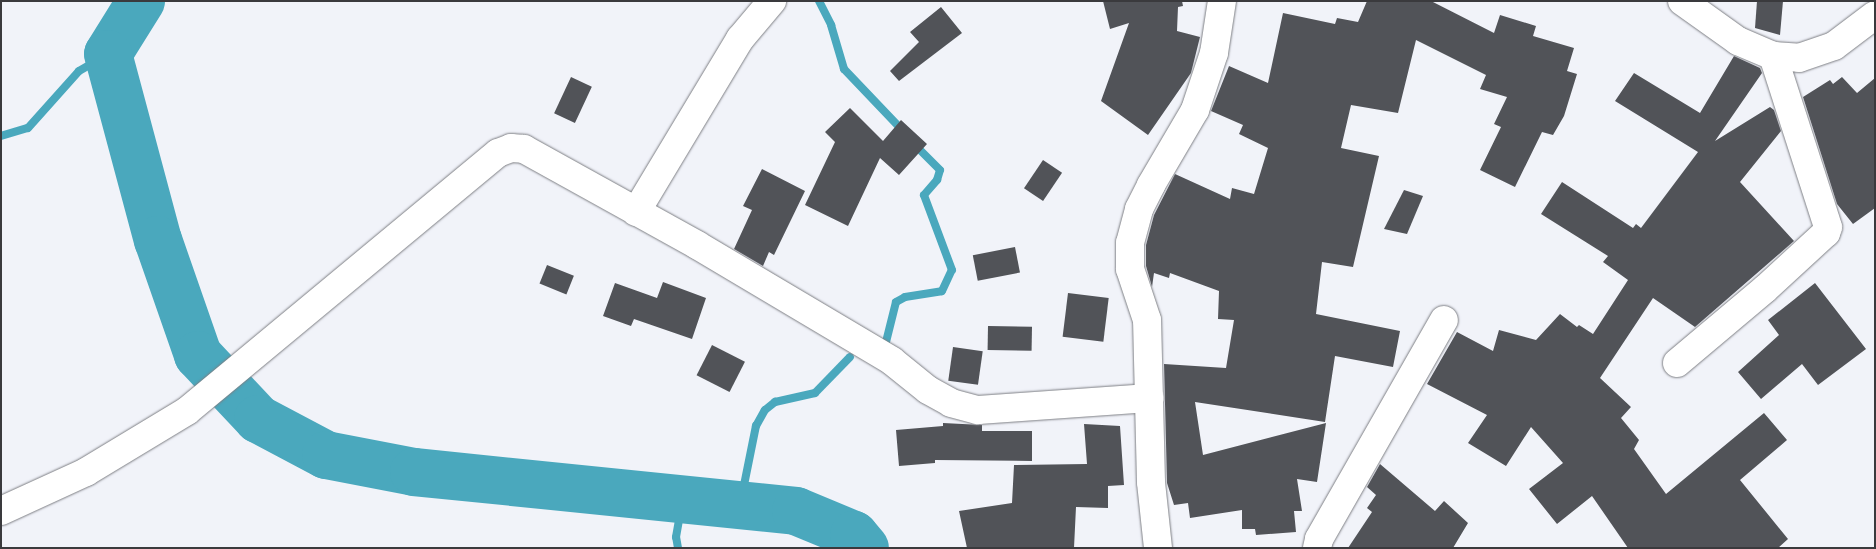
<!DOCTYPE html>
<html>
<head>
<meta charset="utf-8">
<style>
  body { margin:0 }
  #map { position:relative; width:1876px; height:549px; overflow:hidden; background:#f1f3f9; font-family:"Crimson Pro",serif }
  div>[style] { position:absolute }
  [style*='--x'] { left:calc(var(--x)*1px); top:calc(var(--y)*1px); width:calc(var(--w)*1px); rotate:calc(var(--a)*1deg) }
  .stream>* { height:8px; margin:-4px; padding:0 4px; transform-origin:4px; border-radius:4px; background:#4aa8bd }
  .river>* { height:48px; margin:-24px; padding:0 24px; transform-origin:24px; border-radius:24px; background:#4aa8bd }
  .building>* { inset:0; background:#515358; transform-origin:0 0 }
  .roads { filter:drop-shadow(0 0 1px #7d7f84) drop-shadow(0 0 1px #7d7f84) }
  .minor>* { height:28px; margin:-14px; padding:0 14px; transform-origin:14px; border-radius:14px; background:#fff }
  span { translate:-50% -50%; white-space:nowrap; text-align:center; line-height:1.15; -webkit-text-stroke:5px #fff; paint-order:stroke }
  .frame { position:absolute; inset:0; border:2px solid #3a3a3d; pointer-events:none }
</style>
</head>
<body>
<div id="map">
  <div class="stream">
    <i style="--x:819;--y:1;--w:27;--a:63"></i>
    <i style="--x:831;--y:25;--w:46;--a:73.5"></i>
    <i style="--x:844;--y:69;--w:86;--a:46.4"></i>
    <i style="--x:1;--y:136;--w:28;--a:-17"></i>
    <i style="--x:28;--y:128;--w:76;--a:-48.2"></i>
    <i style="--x:79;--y:71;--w:34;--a:-30"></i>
    <i style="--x:884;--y:350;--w:49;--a:-76"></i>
    <i style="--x:896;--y:302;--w:10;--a:-29"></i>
    <i style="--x:905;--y:297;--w:37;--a:-9"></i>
    <i style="--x:942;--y:291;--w:23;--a:-65"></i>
    <i style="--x:952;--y:270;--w:80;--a:-110.5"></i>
    <i style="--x:924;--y:195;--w:20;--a:-49"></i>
    <i style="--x:937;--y:180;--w:10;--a:-73"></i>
    <i style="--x:940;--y:170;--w:35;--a:-135"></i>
    <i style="--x:740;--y:505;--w:81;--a:-78.6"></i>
    <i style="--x:756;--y:426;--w:18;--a:-61"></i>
    <i style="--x:765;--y:410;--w:13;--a:-39"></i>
    <i style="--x:775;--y:402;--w:41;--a:-12.7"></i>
    <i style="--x:815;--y:393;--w:50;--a:-45.8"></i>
    <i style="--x:678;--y:548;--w:11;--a:-100"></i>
    <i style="--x:676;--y:537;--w:39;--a:-80"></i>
  </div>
  <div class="river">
    <i style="--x:141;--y:1;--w:62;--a:121.9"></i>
    <i style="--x:108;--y:54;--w:193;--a:75"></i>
    <i style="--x:158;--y:240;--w:122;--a:70.8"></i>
    <i style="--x:198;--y:355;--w:88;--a:46.8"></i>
    <i style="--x:258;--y:419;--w:77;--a:27.9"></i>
    <i style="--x:326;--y:455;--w:90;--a:10.9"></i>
    <i style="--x:414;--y:472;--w:384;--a:5.8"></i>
    <i style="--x:796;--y:511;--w:63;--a:22.5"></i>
    <i style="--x:854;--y:535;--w:17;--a:50"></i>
  </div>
  <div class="building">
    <i style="clip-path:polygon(1103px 1px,1182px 1px,1183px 6px,1178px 7px,1177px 31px,1200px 37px,1191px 73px,1148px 135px,1101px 101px,1129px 23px,1110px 29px)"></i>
    <i style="clip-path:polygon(1367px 1px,1431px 1px,1494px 33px,1500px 15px,1536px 26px,1533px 36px,1574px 48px,1567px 71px,1577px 74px,1564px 116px,1553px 135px,1542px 132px,1515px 187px,1480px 170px,1501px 127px,1494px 124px,1507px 97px,1480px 89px,1486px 75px,1416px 40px,1398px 113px,1351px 105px,1341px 148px,1379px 156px,1353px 267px,1322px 262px,1316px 314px,1400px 331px,1393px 367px,1335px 356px,1325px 422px,1195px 402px,1203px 455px,1326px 423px,1317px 482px,1297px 479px,1302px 511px,1294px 511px,1296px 532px,1256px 535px,1255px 529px,1242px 529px,1242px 510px,1190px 518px,1188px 503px,1174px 505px,1167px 483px,1164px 364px,1226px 368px,1234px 320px,1218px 319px,1219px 291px,1170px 273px,1169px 278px,1154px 273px,1152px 287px,1146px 266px,1146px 245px,1154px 215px,1175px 174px,1230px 199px,1232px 188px,1254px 194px,1268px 148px,1239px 134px,1243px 125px,1211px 111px,1229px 66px,1268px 83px,1283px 13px,1335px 24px,1337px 18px,1358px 22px)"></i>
    <i style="clip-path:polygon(1757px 1px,1783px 1px,1780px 35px,1755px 28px)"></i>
    <i style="clip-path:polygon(941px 7px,962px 33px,899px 81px,890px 71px,919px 42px,910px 32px)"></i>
    <i style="clip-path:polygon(1734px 56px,1760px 68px,1762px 73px,1715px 141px,1770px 107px,1774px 110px,1781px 131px,1740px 182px,1794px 241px,1695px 327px,1653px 298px,1600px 378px,1631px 407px,1621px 418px,1639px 440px,1634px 449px,1666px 494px,1764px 413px,1787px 440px,1740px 480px,1788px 539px,1778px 548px,1628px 548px,1592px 496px,1557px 524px,1529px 489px,1563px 463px,1531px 427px,1506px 466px,1468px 443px,1487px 415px,1427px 384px,1457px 332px,1493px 351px,1499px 330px,1536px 340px,1560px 314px,1577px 327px,1579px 325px,1593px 334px,1628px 280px,1603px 262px,1608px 256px,1541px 214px,1562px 182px,1633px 228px,1636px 224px,1641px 228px,1698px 152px,1615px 101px,1634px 73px,1700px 113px)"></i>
    <i style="left:571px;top:77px;width:23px;height:40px;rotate:25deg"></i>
    <i style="clip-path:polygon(1842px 77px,1857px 93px,1875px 78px,1875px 208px,1853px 224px,1837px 204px,1803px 97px,1830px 80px,1833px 84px)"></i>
    <i style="clip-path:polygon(850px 108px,883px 141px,901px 120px,927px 144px,899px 175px,880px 158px,848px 226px,805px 205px,835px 142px,825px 132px)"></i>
    <i style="left:1043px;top:160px;width:23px;height:34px;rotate:34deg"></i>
    <i style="clip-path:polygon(762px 169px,805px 191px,774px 255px,769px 252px,763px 266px,734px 249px,752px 210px,743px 206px)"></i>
    <i style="clip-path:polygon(1404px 190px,1423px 196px,1407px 234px,1384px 229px)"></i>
    <i style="left:1015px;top:247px;width:26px;height:43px;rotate:79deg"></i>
    <i style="left:547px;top:265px;width:29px;height:20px;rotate:22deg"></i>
    <i style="clip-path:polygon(663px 282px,706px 298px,692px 339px,634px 319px,631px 326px,603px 316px,615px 283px,657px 298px)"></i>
    <i style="clip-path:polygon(1815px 283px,1866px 349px,1818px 385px,1802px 364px,1761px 399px,1738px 372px,1779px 335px,1768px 320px)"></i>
    <i style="left:1068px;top:293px;width:41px;height:44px;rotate:7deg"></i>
    <i style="left:988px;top:326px;width:44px;height:24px;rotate:1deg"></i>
    <i style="left:712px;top:345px;width:37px;height:34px;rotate:27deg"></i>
    <i style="left:953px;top:347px;width:30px;height:34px;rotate:8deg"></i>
    <i style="clip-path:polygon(943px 423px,982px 425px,982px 431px,1032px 431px,1032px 461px,935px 460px,935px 463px,899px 466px,896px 430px,943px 426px)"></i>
    <i style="clip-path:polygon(1084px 424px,1120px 426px,1124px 485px,1108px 486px,1108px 508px,1076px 507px,1074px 548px,967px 548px,959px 511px,1012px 503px,1014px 465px,1087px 464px)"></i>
    <i style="clip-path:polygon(1380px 464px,1435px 511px,1444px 501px,1468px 523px,1453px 548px,1348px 548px,1372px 512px,1367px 508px,1376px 495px,1367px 487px)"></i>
  </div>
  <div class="roads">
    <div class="minor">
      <i style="--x:1682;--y:1;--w:69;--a:35.5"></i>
      <i style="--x:1738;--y:41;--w:38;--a:23"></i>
      <i style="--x:1773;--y:56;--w:26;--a:4"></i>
      <i style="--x:1799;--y:58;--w:37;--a:-19"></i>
      <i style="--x:1834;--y:46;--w:51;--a:-37.1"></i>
      <i style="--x:636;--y:212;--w:202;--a:-59"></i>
      <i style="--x:740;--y:39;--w:50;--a:-49.9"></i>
      <i style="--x:1677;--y:363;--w:115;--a:-40.1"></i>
      <i style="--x:1765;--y:289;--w:83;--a:-42.6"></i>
      <i style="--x:1826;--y:233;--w:6;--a:-72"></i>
      <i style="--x:1828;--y:227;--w:180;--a:-107.8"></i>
      <i style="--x:1;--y:511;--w:94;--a:-24.6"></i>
      <i style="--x:86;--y:472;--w:118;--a:-31.1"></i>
      <i style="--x:187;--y:411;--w:404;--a:-39.7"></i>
      <i style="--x:498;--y:153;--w:14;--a:-21"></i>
      <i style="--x:511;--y:148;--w:13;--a:4"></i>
      <i style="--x:524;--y:149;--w:198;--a:29"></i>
      <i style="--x:697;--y:245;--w:227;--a:30.7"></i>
      <i style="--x:892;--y:361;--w:46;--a:38.9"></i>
      <i style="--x:928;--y:390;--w:26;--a:29"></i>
      <i style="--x:951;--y:403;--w:28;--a:15"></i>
      <i style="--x:978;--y:410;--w:172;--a:-4"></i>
      <i style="--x:1158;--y:548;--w:66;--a:-96.1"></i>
      <i style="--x:1151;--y:482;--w:162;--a:-91.4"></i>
      <i style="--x:1147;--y:320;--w:54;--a:-108.4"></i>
      <i style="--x:1130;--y:269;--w:26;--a:-90"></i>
      <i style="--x:1130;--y:243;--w:35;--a:-75"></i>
      <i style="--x:1139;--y:209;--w:27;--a:-63"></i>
      <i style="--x:1151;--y:185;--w:87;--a:-59.6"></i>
      <i style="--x:1195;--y:110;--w:60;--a:-71.6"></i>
      <i style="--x:1214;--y:53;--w:53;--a:-81.3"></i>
      <i style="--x:1317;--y:548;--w:9;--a:-77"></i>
      <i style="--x:1319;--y:539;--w:252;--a:-60.3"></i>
    </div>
  </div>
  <div class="frame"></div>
</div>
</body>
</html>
